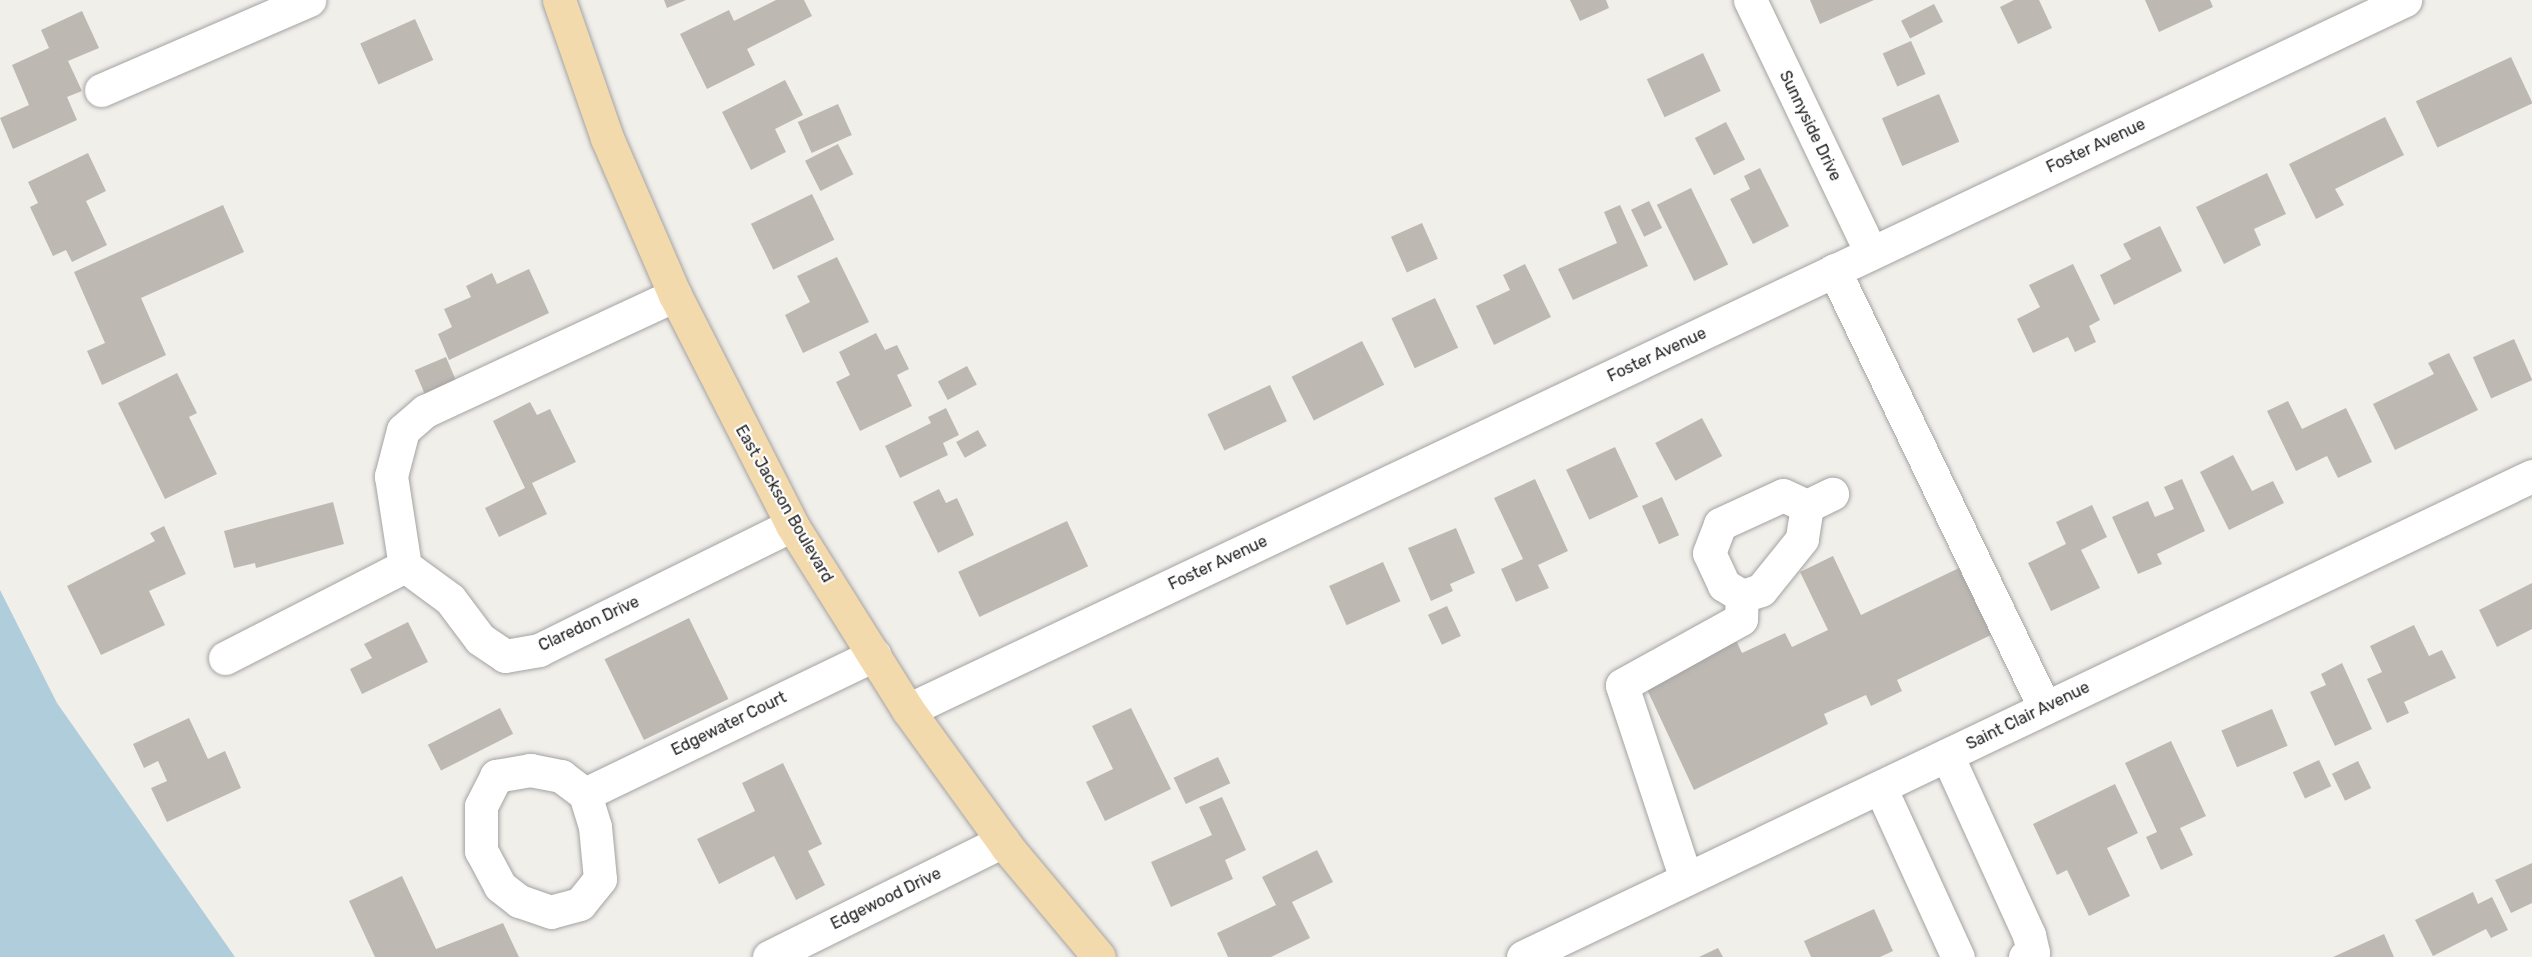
<!DOCTYPE html>
<html>
<head>
<meta charset="utf-8">
<style>
  body { margin:0 }
  #map { position:relative; width:2532px; height:957px; overflow:hidden; background:#f1efea; font-family:Rubik,sans-serif }
  div>[style] { position:absolute }
  [style*='--x'] { left:calc(var(--x)*1px); top:calc(var(--y)*1px); width:calc(var(--w)*1px); rotate:calc(var(--a)*1deg) }
  .water>* { inset:0; background:#afcdda }
  .building>* { inset:0; background:#beb8b3; transform-origin:0 0 }
  .roads { filter:drop-shadow(0 0 2px #a3a3a3) drop-shadow(0 0 2px #a3a3a3) }
  .minor>* { height:33px; margin:-16.5px; padding:0 16.5px; transform-origin:16.5px; border-radius:16.5px; background:#fff }
  .major>* { height:33px; margin:-16.5px; padding:0 16.5px; transform-origin:16.5px; border-radius:16.5px; background:#f3daad }
  span { translate:-50% -50%; white-space:nowrap; text-align:center; line-height:1.15; -webkit-text-stroke:4.5px #fff; paint-order:stroke }
  .street-label { font-size:16px; color:#222 }
</style>
</head>
<body>
<div id="map">
  <div class="water">
    <i style="clip-path:polygon(0 590px,57px 703px,235px 957px,0 957px)"></i>
  </div>
  <div class="building">
    <i style="clip-path:polygon(664px 0,686px 0,667px 8px)"></i>
    <i style="clip-path:polygon(776px 0,804px 0,812px 16px,747px 49px,755px 65px,707px 89px,680px 34px,729px 10px,734px 21px)"></i>
    <i style="clip-path:polygon(1570px 0,1606px 0,1609px 8px,1580px 21px)"></i>
    <i style="clip-path:polygon(1810px 0,1874px 0,1820px 24px)"></i>
    <i style="clip-path:polygon(2014px 0,2039px 0,2052px 28px,2018px 44px,2000px 7px)"></i>
    <i style="clip-path:polygon(2145px 0,2210px 0,2213px 7px,2159px 32px)"></i>
    <i style="left:1934px;top:4px;width:20px;height:37px;rotate:63deg"></i>
    <i style="clip-path:polygon(82px 11px,99px 48px,68px 61px,82px 91px,67px 97px,77px 120px,13px 149px,0 118px,29px 105px,12px 65px,49px 48px,41px 30px)"></i>
    <i style="left:415px;top:19px;width:45px;height:60px;rotate:66deg"></i>
    <i style="left:1911px;top:41px;width:36px;height:31px;rotate:66deg"></i>
    <i style="left:1703px;top:53px;width:42px;height:62px;rotate:65deg"></i>
    <i style="left:2511px;top:57px;width:51px;height:105px;rotate:65deg"></i>
    <i style="clip-path:polygon(785px 80px,803px 115px,775px 129px,786px 152px,751px 170px,722px 112px)"></i>
    <i style="left:1939px;top:94px;width:52px;height:62px;rotate:67deg"></i>
    <i style="left:838px;top:104px;width:34px;height:44px;rotate:66deg"></i>
    <i style="clip-path:polygon(2385px 117px,2404px 155px,2335px 189px,2344px 205px,2316px 219px,2289px 164px)"></i>
    <i style="left:1726px;top:122px;width:42px;height:35px;rotate:63deg"></i>
    <i style="left:838px;top:144px;width:34px;height:37px;rotate:63deg"></i>
    <i style="clip-path:polygon(88px 153px,106px 191px,86px 201px,107px 245px,72px 262px,66px 250px,53px 256px,30px 207px,38px 203px,28px 182px)"></i>
    <i style="clip-path:polygon(1760px 168px,1789px 226px,1753px 244px,1730px 199px,1750px 189px,1744px 176px)"></i>
    <i style="clip-path:polygon(2267px 173px,2286px 214px,2254px 229px,2261px 245px,2224px 264px,2196px 207px)"></i>
    <i style="left:1691px;top:188px;width:85px;height:38px;rotate:64deg"></i>
    <i style="left:812px;top:194px;width:51px;height:68px;rotate:64deg"></i>
    <i style="left:1649px;top:201px;width:30px;height:20px;rotate:64deg"></i>
    <i style="clip-path:polygon(223px 205px,244px 252px,141px 298px,166px 355px,102px 385px,87px 351px,105px 343px,74px 272px)"></i>
    <i style="clip-path:polygon(1620px 205px,1648px 266px,1573px 300px,1558px 269px,1617px 243px,1604px 212px)"></i>
    <i style="left:1422px;top:223px;width:39px;height:34px;rotate:66deg"></i>
    <i style="clip-path:polygon(2160px 226px,2182px 271px,2114px 305px,2100px 275px,2131px 259px,2123px 244px)"></i>
    <i style="clip-path:polygon(837px 257px,869px 322px,803px 353px,785px 315px,810px 302px,797px 276px)"></i>
    <i style="clip-path:polygon(1525px 264px,1551px 317px,1494px 345px,1476px 306px,1510px 290px,1503px 275px)"></i>
    <i style="clip-path:polygon(2073px 264px,2100px 320px,2089px 326px,2096px 342px,2075px 352px,2068px 337px,2033px 353px,2017px 319px,2040px 307px,2029px 285px)"></i>
    <i style="clip-path:polygon(529px 269px,549px 313px,449px 360px,438px 334px,452px 327px,444px 309px,471px 297px,466px 286px,492px 273px,497px 284px)"></i>
    <i style="left:1435px;top:298px;width:55px;height:48px;rotate:65deg"></i>
    <i style="clip-path:polygon(876px 333px,885px 350px,897px 345px,909px 369px,897px 375px,912px 406px,860px 431px,836px 382px,850px 375px,839px 352px)"></i>
    <i style="left:2514px;top:339px;width:45px;height:45px;rotate:66deg"></i>
    <i style="left:1362px;top:341px;width:49px;height:79px;rotate:63deg"></i>
    <i style="clip-path:polygon(2449px 353px,2478px 410px,2395px 450px,2373px 404px,2434px 374px,2428px 363px)"></i>
    <i style="left:446px;top:357px;width:26px;height:34px;rotate:67deg"></i>
    <i style="left:967px;top:366px;width:21px;height:33px;rotate:62deg"></i>
    <i style="clip-path:polygon(177px 373px,197px 413px,189px 417px,217px 474px,165px 499px,118px 403px)"></i>
    <i style="left:1270px;top:385px;width:40px;height:69px;rotate:65deg"></i>
    <i style="clip-path:polygon(2288px 401px,2302px 429px,2346px 408px,2372px 462px,2338px 478px,2327px 456px,2296px 471px,2267px 411px)"></i>
    <i style="clip-path:polygon(530px 402px,537px 415px,550px 409px,576px 462px,532px 483px,547px 514px,499px 537px,485px 508px,525px 488px,493px 421px)"></i>
    <i style="clip-path:polygon(946px 408px,959px 435px,943px 443px,948px 455px,900px 478px,885px 446px,931px 423px,928px 417px)"></i>
    <i style="left:1702px;top:418px;width:43px;height:53px;rotate:62deg"></i>
    <i style="left:978px;top:430px;width:18px;height:25px;rotate:61deg"></i>
    <i style="left:1615px;top:447px;width:55px;height:54px;rotate:65deg"></i>
    <i style="clip-path:polygon(2233px 455px,2252px 491px,2273px 481px,2284px 503px,2229px 530px,2200px 472px)"></i>
    <i style="clip-path:polygon(1535px 479px,1568px 551px,1538px 565px,1549px 588px,1516px 602px,1501px 569px,1523px 559px,1494px 498px)"></i>
    <i style="clip-path:polygon(2182px 479px,2205px 531px,2157px 554px,2162px 564px,2138px 574px,2112px 517px,2148px 501px,2155px 517px,2174px 509px,2164px 487px)"></i>
    <i style="clip-path:polygon(939px 489px,946px 503px,957px 498px,974px 535px,938px 553px,913px 502px)"></i>
    <i style="left:1662px;top:497px;width:42px;height:22px;rotate:66deg"></i>
    <i style="clip-path:polygon(333px 502px,344px 544px,256px 568px,255px 563px,234px 568px,224px 531px)"></i>
    <i style="clip-path:polygon(2092px 505px,2107px 537px,2081px 550px,2100px 588px,2051px 611px,2028px 563px,2066px 544px,2056px 522px)"></i>
    <i style="left:1067px;top:521px;width:50px;height:120px;rotate:65deg"></i>
    <i style="clip-path:polygon(164px 526px,186px 574px,149px 591px,165px 625px,101px 655px,67px 586px,155px 541px,150px 533px)"></i>
    <i style="clip-path:polygon(1456px 528px,1475px 573px,1450px 584px,1453px 591px,1431px 601px,1408px 548px)"></i>
    <i style="clip-path:polygon(1833px 556px,1861px 615px,1959px 568px,1991px 635px,1897px 680px,1902px 691px,1871px 706px,1866px 695px,1824px 714px,1828px 724px,1694px 790px,1643px 681px,1735px 638px,1742px 653px,1785px 633px,1792px 647px,1828px 630px,1800px 572px)"></i>
    <i style="left:1383px;top:562px;width:43px;height:59px;rotate:66deg"></i>
    <i style="clip-path:polygon(2532px 583px,2532px 629px,2497px 647px,2479px 610px)"></i>
    <i style="left:1447px;top:606px;width:33px;height:21px;rotate:65deg"></i>
    <i style="left:689px;top:618px;width:90px;height:94px;rotate:64deg"></i>
    <i style="clip-path:polygon(408px 622px,428px 662px,362px 694px,350px 669px,372px 658px,364px 644px)"></i>
    <i style="clip-path:polygon(2414px 625px,2429px 656px,2442px 650px,2456px 678px,2404px 702px,2409px 713px,2387px 723px,2367px 679px,2382px 672px,2370px 646px)"></i>
    <i style="clip-path:polygon(2342px 663px,2372px 729px,2335px 746px,2310px 692px,2326px 685px,2321px 674px)"></i>
    <i style="left:500px;top:708px;width:29px;height:81px;rotate:63deg"></i>
    <i style="clip-path:polygon(1131px 708px,1171px 789px,1105px 821px,1086px 782px,1113px 769px,1092px 726px)"></i>
    <i style="left:2272px;top:709px;width:40px;height:55px;rotate:67deg"></i>
    <i style="clip-path:polygon(189px 718px,208px 759px,225px 751px,241px 788px,167px 822px,151px 788px,167px 781px,158px 761px,144px 768px,133px 744px)"></i>
    <i style="clip-path:polygon(2171px 741px,2206px 816px,2180px 828px,2193px 855px,2161px 870px,2146px 837px,2157px 832px,2125px 763px)"></i>
    <i style="left:1218px;top:757px;width:29px;height:49px;rotate:65deg"></i>
    <i style="left:2319px;top:760px;width:29px;height:29px;rotate:65deg"></i>
    <i style="left:2358px;top:761px;width:30px;height:29px;rotate:64deg"></i>
    <i style="clip-path:polygon(783px 763px,822px 844px,808px 851px,825px 885px,796px 900px,774px 856px,719px 884px,697px 839px,755px 811px,742px 783px)"></i>
    <i style="clip-path:polygon(2115px 784px,2138px 833px,2107px 848px,2130px 896px,2089px 916px,2067px 870px,2057px 875px,2033px 824px)"></i>
    <i style="clip-path:polygon(1222px 797px,1246px 850px,1225px 860px,1233px 879px,1171px 907px,1151px 862px,1212px 835px,1199px 807px)"></i>
    <i style="clip-path:polygon(1317px 850px,1333px 882px,1292px 902px,1310px 938px,1271px 957px,1228px 957px,1217px 933px,1276px 905px,1262px 877px)"></i>
    <i style="clip-path:polygon(2532px 863px,2532px 903px,2511px 913px,2495px 880px)"></i>
    <i style="clip-path:polygon(402px 876px,436px 949px,503px 923px,519px 957px,375px 957px,349px 901px)"></i>
    <i style="clip-path:polygon(2473px 892px,2478px 904px,2492px 897px,2508px 930px,2491px 938px,2486px 929px,2433px 956px,2415px 920px)"></i>
    <i style="clip-path:polygon(1874px 909px,1893px 951px,1880px 957px,1811px 957px,1804px 941px)"></i>
    <i style="clip-path:polygon(2384px 934px,2394px 957px,2333px 957px)"></i>
    <i style="clip-path:polygon(1718px 948px,1723px 957px,1699px 957px)"></i>
  </div>
  <div class="roads">
    <div class="minor">
      <i style="--x:1750;--y:0;--w:280;--a:64.4"></i>
      <i style="--x:101;--y:90;--w:227;--a:-23.4"></i>
      <i style="--x:1834;--y:270;--w:486;--a:64.3"></i>
      <i style="--x:675;--y:295;--w:276;--a:155.1"></i>
      <i style="--x:425;--y:411;--w:29;--a:139"></i>
      <i style="--x:403;--y:430;--w:48;--a:104.6"></i>
      <i style="--x:391;--y:476;--w:91;--a:81.2"></i>
      <i style="--x:405;--y:566;--w:56;--a:36.3"></i>
      <i style="--x:450;--y:599;--w:50;--a:53.1"></i>
      <i style="--x:480;--y:639;--w:30;--a:34"></i>
      <i style="--x:505;--y:656;--w:35;--a:-10"></i>
      <i style="--x:539;--y:650;--w:282;--a:-26.3"></i>
      <i style="--x:1807;--y:506;--w:33;--a:99"></i>
      <i style="--x:1802;--y:539;--w:65;--a:128.8"></i>
      <i style="--x:1761;--y:590;--w:20;--a:162"></i>
      <i style="--x:1742;--y:596;--w:21;--a:-149"></i>
      <i style="--x:1724;--y:585;--w:35;--a:-115"></i>
      <i style="--x:1709;--y:553;--w:31;--a:-69"></i>
      <i style="--x:1720;--y:524;--w:69;--a:-24.7"></i>
      <i style="--x:1783;--y:495;--w:26;--a:25"></i>
      <i style="--x:1807;--y:506;--w:28;--a:-26"></i>
      <i style="--x:225;--y:658;--w:202;--a:-27.1"></i>
      <i style="--x:908;--y:710;--w:1657;--a:-25.37"></i>
      <i style="--x:1947;--y:755;--w:198;--a:65.5"></i>
      <i style="--x:2029;--y:935;--w:18;--a:77"></i>
      <i style="--x:2033;--y:953;--w:9;--a:153"></i>
      <i style="--x:530;--y:770;--w:32;--a:11"></i>
      <i style="--x:561;--y:776;--w:30;--a:37"></i>
      <i style="--x:585;--y:794;--w:34;--a:73"></i>
      <i style="--x:595;--y:827;--w:52;--a:84.5"></i>
      <i style="--x:600;--y:879;--w:32;--a:129"></i>
      <i style="--x:580;--y:904;--w:30;--a:165"></i>
      <i style="--x:551;--y:912;--w:34;--a:-161"></i>
      <i style="--x:519;--y:901;--w:24;--a:-142"></i>
      <i style="--x:500;--y:886;--w:40;--a:-118"></i>
      <i style="--x:481;--y:851;--w:45;--a:-90"></i>
      <i style="--x:481;--y:806;--w:34;--a:-63"></i>
      <i style="--x:496;--y:776;--w:35;--a:-10"></i>
      <i style="--x:1880;--y:787;--w:187;--a:65.4"></i>
      <i style="--x:585;--y:794;--w:321;--a:-25.7"></i>
      <i style="--x:1686;--y:879;--w:204;--a:-108.3"></i>
      <i style="--x:1622;--y:685;--w:136;--a:-29"></i>
      <i style="--x:1741;--y:619;--w:23;--a:-88"></i>
      <i style="--x:769;--y:957;--w:261;--a:-26.4"></i>
      <i style="--x:1523;--y:957;--w:1118;--a:-25.49"></i>
    </div>
    <div class="major">
      <i style="--x:559;--y:0;--w:146;--a:70.8"></i>
      <i style="--x:607;--y:138;--w:171;--a:66.6"></i>
      <i style="--x:675;--y:295;--w:258;--a:63"></i>
      <i style="--x:792;--y:525;--w:218;--a:57.9"></i>
      <i style="--x:908;--y:710;--w:169;--a:54.1"></i>
      <i style="--x:1007;--y:847;--w:143;--a:50.1"></i>
    </div>
  </div>
  <div class="street-label">
    <span style="left:1810px;top:126px;rotate:64deg">Sunnyside Drive</span>
    <span style="left:2096px;top:146px;rotate:-25deg">Foster Avenue</span>
    <span style="left:1657px;top:355px;rotate:-25deg">Foster Avenue</span>
    <span style="left:784px;top:504px;rotate:60deg">East Jackson Boulevard</span>
    <span style="left:1218px;top:563px;rotate:-25deg">Foster Avenue</span>
    <span style="left:589px;top:624px;rotate:-25deg">Claredon Drive</span>
    <span style="left:2028px;top:716px;rotate:-26deg">Saint Clair Avenue</span>
    <span style="left:729px;top:724px;rotate:-26deg">Edgewater Court</span>
    <span style="left:886px;top:899px;rotate:-26deg">Edgewood Drive</span>
  </div>
</div>
</body>
</html>
